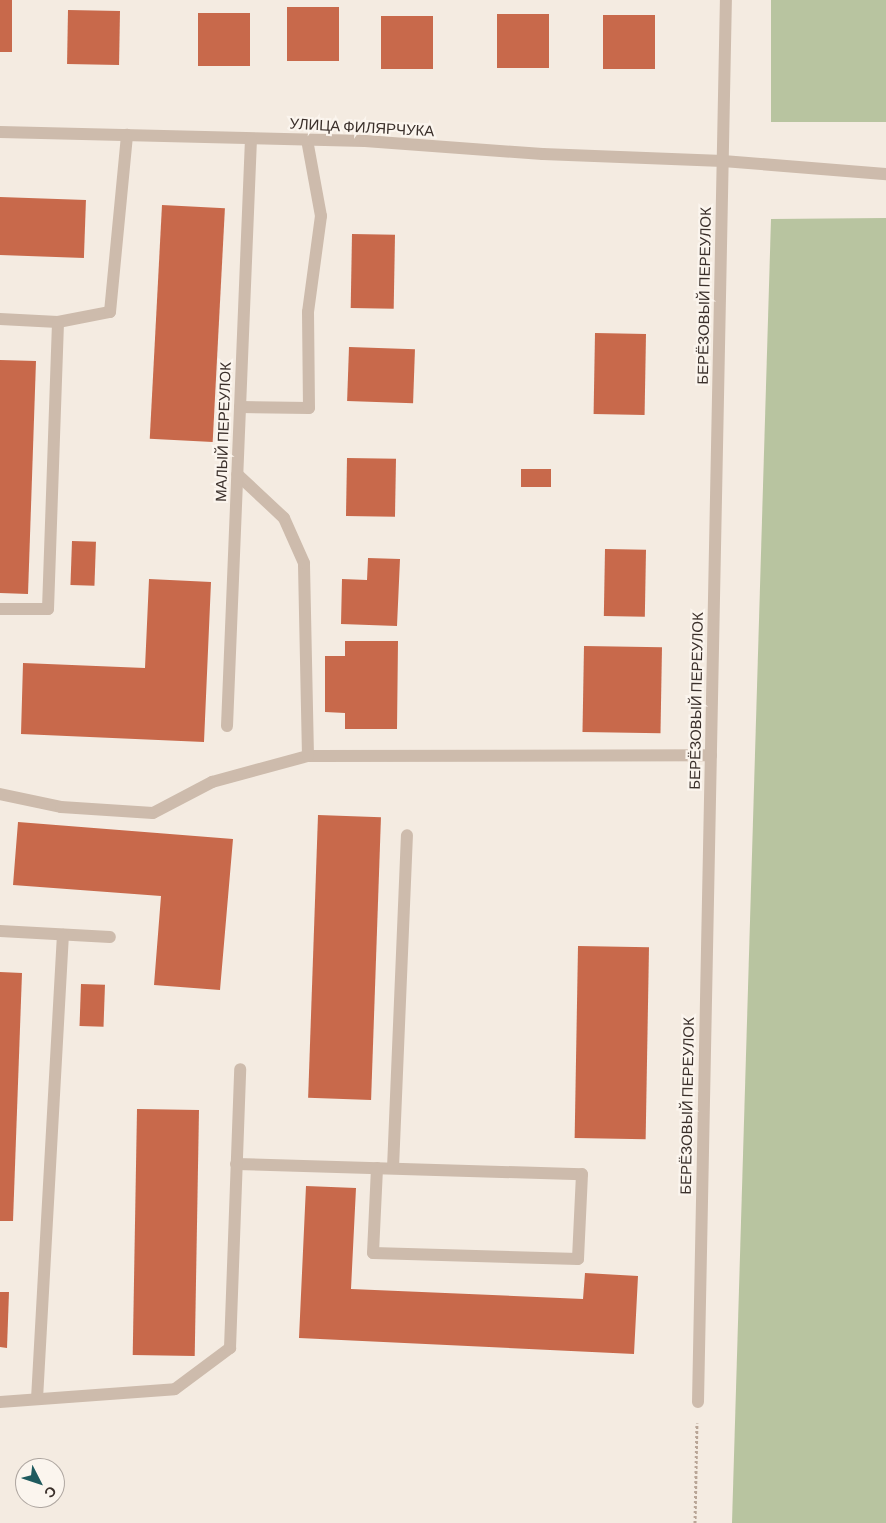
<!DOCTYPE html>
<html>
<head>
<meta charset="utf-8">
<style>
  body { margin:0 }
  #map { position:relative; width:886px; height:1523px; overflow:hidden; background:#f4ebe1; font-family:Barlow,sans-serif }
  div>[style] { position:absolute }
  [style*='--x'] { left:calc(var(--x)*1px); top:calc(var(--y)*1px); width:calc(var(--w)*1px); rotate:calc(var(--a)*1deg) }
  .green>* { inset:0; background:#b8c4a0; transform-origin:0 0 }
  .building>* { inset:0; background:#c8694b; transform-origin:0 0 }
  .path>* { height:3px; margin-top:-1.5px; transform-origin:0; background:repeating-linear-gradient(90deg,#b9a596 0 2.5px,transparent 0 5px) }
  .service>* { height:12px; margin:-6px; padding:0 6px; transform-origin:6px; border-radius:6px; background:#cdbbac }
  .minor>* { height:12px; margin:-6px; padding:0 6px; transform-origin:6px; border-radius:6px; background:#cdbbac }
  span { translate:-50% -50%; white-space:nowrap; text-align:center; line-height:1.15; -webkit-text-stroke:4.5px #fbf5ee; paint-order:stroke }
  .street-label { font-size:15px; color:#3b302b }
  .north { position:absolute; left:15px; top:1458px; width:50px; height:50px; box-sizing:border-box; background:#fbf5ee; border:1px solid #aea6a0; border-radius:50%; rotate:131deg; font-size:14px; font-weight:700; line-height:20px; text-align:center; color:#3b302b }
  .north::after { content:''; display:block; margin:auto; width:18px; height:22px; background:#1f5a5e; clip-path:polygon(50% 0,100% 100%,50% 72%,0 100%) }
</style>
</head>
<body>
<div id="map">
  <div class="green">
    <i style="left:771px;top:0;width:115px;height:122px"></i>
    <i style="clip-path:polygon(886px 218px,886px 1523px,732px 1523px,771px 219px)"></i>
  </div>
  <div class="building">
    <i style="left:0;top:0;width:12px;height:52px"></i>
    <i style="left:287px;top:7px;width:52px;height:54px"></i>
    <i style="left:68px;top:10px;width:52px;height:54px;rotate:1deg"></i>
    <i style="left:198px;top:13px;width:52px;height:53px"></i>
    <i style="left:497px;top:14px;width:52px;height:54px"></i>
    <i style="left:603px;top:15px;width:52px;height:54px"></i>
    <i style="left:381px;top:16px;width:52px;height:53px"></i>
    <i style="left:0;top:197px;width:86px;height:58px;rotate:2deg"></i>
    <i style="left:162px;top:205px;width:63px;height:234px;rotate:3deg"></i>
    <i style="left:352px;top:234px;width:43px;height:74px;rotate:1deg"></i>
    <i style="left:595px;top:333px;width:51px;height:81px;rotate:1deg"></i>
    <i style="left:349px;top:347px;width:66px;height:54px;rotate:2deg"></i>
    <i style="clip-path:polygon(0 360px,36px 361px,28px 594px,0 593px)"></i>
    <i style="left:347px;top:458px;width:49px;height:58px;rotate:1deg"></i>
    <i style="left:521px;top:469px;width:30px;height:18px"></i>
    <i style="left:72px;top:541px;width:24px;height:44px;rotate:2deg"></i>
    <i style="left:605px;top:549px;width:41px;height:67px;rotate:1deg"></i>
    <i style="clip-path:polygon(368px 558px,400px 559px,397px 626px,341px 624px,342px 579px,367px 580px)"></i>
    <i style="clip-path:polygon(149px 579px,211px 582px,204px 742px,21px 734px,23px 663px,145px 668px)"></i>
    <i style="clip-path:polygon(345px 641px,398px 641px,397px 729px,345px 729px,345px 713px,325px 712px,325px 656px,345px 656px)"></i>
    <i style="left:584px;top:646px;width:78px;height:86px;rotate:1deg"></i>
    <i style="left:318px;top:815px;width:63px;height:283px;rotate:2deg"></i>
    <i style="clip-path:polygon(18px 822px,233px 839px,220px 990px,154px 985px,161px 896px,13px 885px)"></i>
    <i style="left:578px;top:946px;width:71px;height:192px;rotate:1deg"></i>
    <i style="clip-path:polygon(0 972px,22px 973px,13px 1221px,0 1221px)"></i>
    <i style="left:81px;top:984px;width:24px;height:42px;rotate:2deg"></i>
    <i style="left:137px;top:1109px;width:62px;height:246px;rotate:1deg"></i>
    <i style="clip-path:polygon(306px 1186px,356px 1188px,351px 1289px,583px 1299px,585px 1273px,638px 1276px,634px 1354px,299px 1338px)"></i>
    <i style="clip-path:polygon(0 1292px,9px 1292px,7px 1348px,0 1347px)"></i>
  </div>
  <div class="path">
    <i style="--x:695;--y:1523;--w:100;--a:-88.9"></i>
  </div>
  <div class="service">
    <i style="--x:0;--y:319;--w:58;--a:3"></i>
    <i style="--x:240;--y:407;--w:69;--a:0.8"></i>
    <i style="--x:309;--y:408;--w:96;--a:-90.6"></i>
    <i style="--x:308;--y:312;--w:97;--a:-82.3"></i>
    <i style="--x:321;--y:216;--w:77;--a:-100.4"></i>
    <i style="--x:0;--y:609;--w:48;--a:0"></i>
    <i style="--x:48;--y:609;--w:287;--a:-88"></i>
    <i style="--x:58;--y:322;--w:53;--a:-10.9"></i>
    <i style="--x:110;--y:312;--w:178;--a:-84.5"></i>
    <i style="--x:308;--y:756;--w:403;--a:-0.1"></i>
    <i style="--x:0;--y:794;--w:62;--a:12"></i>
    <i style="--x:61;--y:807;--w:92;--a:3.7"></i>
    <i style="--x:153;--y:813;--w:67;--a:-27.7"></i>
    <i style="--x:212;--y:782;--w:99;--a:-15.2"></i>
    <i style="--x:308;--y:756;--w:193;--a:-91.2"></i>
    <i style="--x:304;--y:563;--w:49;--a:-114"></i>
    <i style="--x:284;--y:518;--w:64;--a:-136.9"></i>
    <i style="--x:0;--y:931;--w:110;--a:3.1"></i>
    <i style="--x:236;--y:1164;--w:346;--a:1.7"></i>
    <i style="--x:582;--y:1174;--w:85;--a:92.7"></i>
    <i style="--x:578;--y:1259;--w:205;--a:-178.3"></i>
    <i style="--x:373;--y:1253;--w:85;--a:-87.3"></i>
    <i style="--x:393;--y:1168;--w:333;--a:-87.6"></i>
    <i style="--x:175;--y:1389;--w:69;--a:-36.7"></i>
    <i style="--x:230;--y:1348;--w:279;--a:-87.9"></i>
    <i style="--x:37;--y:1399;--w:465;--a:-86.8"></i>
  </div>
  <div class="minor">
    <i style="--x:0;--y:132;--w:365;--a:1.4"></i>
    <i style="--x:365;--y:141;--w:178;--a:4.2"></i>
    <i style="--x:543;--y:154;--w:180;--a:2.2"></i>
    <i style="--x:723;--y:161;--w:164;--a:4.6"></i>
    <i style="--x:227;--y:726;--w:587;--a:-87.66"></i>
    <i style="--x:0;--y:1402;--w:175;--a:-4.2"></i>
    <i style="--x:698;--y:1402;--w:1402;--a:-88.86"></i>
  </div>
  <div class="street-label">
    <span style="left:362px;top:127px;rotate:3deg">УЛИЦА ФИЛЯРЧУКА</span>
    <span style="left:704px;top:296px;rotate:-89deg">БЕРЁЗОВЫЙ ПЕРЕУЛОК</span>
    <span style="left:223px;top:432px;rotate:-88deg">МАЛЫЙ ПЕРЕУЛОК</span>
    <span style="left:696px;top:701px;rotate:-89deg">БЕРЁЗОВЫЙ ПЕРЕУЛОК</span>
    <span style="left:687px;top:1106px;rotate:-89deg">БЕРЁЗОВЫЙ ПЕРЕУЛОК</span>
  </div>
  <div class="north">С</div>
</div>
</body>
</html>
